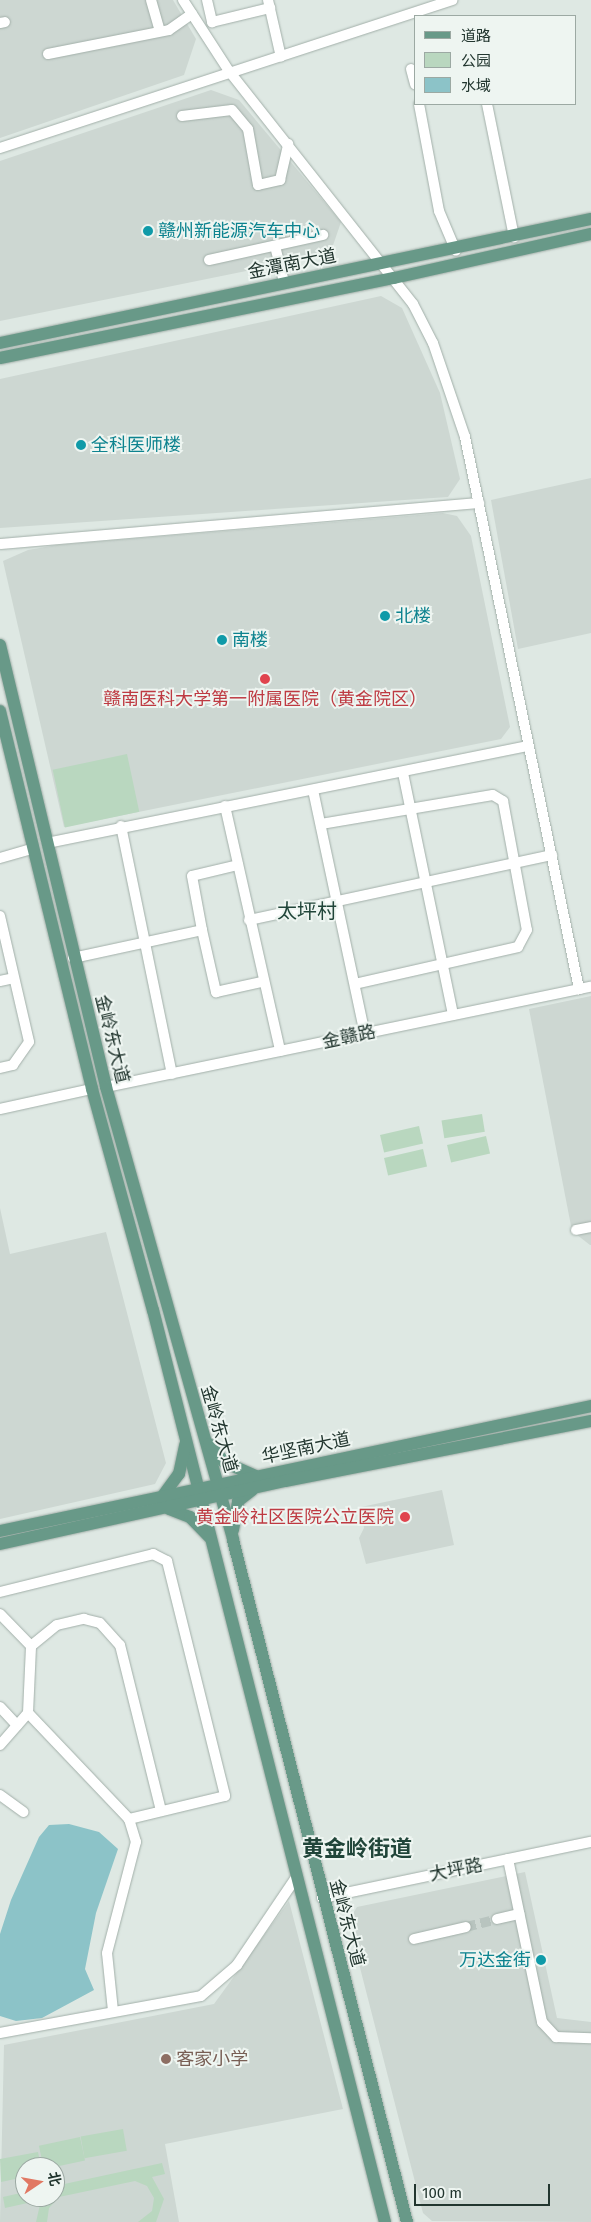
<!DOCTYPE html>
<html>
<head>
<meta charset="utf-8">
<style>
  body { margin:0 }
  #map { position:relative; width:591px; height:2222px; overflow:hidden; background:#dee8e3; font-family:"Fira Sans","Noto Sans SC",sans-serif }
  div>[style] { position:absolute }
  [style*='--x'] { left:calc(var(--x)*1px); top:calc(var(--y)*1px); width:calc(var(--w)*1px); rotate:calc(var(--a)*1deg) }
  .built>* { inset:0; background:#cdd7d2 }
  .green>* { inset:0; background:#b9d7bf; transform-origin:0 0 }
  .water>* { inset:0; background:#8cc3c8 }
  .minor-tunnel>* { height:10px; margin-top:-5px; transform-origin:0; background:repeating-linear-gradient(90deg,#b8c4bf 0 10px,transparent 0 15px) }
  .roads { filter:drop-shadow(0 0 1px #a2afa9) drop-shadow(0 0 1px #a2afa9) }
  .minor>* { height:10px; margin:-5px; padding:0 5px; transform-origin:5px; border-radius:5px; background:#fff }
  .major>* { height:12px; margin:-6px; padding:0 6px; transform-origin:6px; border-radius:6px; background:#689988 }
  .dots>* { width:14px; height:14px; translate:-50% -50%; box-sizing:border-box; border:2px solid #eef5f1; border-radius:50% }
  span { translate:-50% -50%; white-space:nowrap; text-align:center; line-height:1.15; -webkit-text-stroke:4px #eef5f1; paint-order:stroke }
  .culture-label { font-size:18px; color:#0d838f }
  .left { translate:0 -50%; text-align:left }
  .right { translate:-100% -50%; text-align:right }
  .street-label { font-size:18px; color:#22362f }
  .health-label { font-size:18px; color:#be3a42 }
  .education-label { font-size:18px; color:#785e54 }
  .quarter-label { font-size:20px; color:#204539 }
  .district-label { font-size:22px; color:#204539; font-weight:700 }
  .legend { position:absolute; left:414px; top:15px; width:162px; height:90px; box-sizing:border-box; background:#eef5f1; border:1px solid #9ca9a3; margin:0; padding:6px 9px; list-style:none; font-size:15px; color:#22362f }
  .legend li { display:flex; align-items:center; gap:10px; height:25px }
  .legend b { width:25px; border:1px solid #9ca9a3 }
  .north { position:absolute; left:15px; top:2157px; width:50px; height:50px; box-sizing:border-box; background:#eef5f1; border:1px solid #9ca9a3; border-radius:50%; rotate:78deg; font-size:14px; font-weight:700; line-height:20px; text-align:center; color:#22362f }
  .north::after { content:''; display:block; margin:auto; width:18px; height:22px; background:#e17863; clip-path:polygon(50% 0,100% 100%,50% 72%,0 100%) }
  .scale { position:absolute; left:414px; top:2184px; width:136px; height:22px; box-sizing:border-box; border:2px solid #22362f; border-top:0; padding-left:6px; font-size:15px; line-height:18px; white-space:nowrap; color:#22362f; -webkit-text-stroke:4px #eef5f1; paint-order:stroke }
</style>
</head>
<body>
<div id="map">
  <div class="built">
    <i style="clip-path:polygon(0 0,173px 0,196px 39px,184px 75px,0 138px)"></i>
    <i style="clip-path:polygon(211px 90px,239px 100px,341px 222px,330px 254px,0 321px,0 161px)"></i>
    <i style="clip-path:polygon(381px 296px,402px 308px,440px 393px,460px 479px,448px 497px,0 528px,0 379px)"></i>
    <i style="clip-path:polygon(591px 478px,591px 633px,518px 649px,491px 500px)"></i>
    <i style="clip-path:polygon(443px 513px,457px 516px,471px 536px,510px 727px,501px 739px,64px 827px,3px 561px,28px 550px,57px 545px)"></i>
    <i style="clip-path:polygon(591px 996px,591px 1245px,590px 1245px,572px 1231px,529px 1009px)"></i>
    <i style="clip-path:polygon(0 1208px,10px 1254px,106px 1232px,166px 1463px,155px 1484px,0 1519px)"></i>
    <i style="clip-path:polygon(442px 1490px,454px 1545px,366px 1564px,359px 1538px,364px 1528px,361px 1507px)"></i>
    <i style="clip-path:polygon(525px 1872px,557px 2018px,591px 2022px,591px 2222px,432px 2221px,423px 2213px,348px 1921px,357px 1907px)"></i>
    <i style="clip-path:polygon(evenodd,289px 1901px,343px 2109px,165px 2144px,179px 2222px,0 2222px,4px 2045px,214px 2004px,289px 1901px,25px 2167px,55px 2167px,55px 2197px,25px 2197px,25px 2167px)"></i>
  </div>
  <div class="green">
    <i style="left:127px;top:754px;width:59px;height:76px;rotate:78deg"></i>
    <i style="left:482px;top:1114px;width:18px;height:41px;rotate:81deg"></i>
    <i style="left:419px;top:1126px;width:18px;height:40px;rotate:77deg"></i>
    <i style="left:486px;top:1136px;width:18px;height:40px;rotate:77deg"></i>
    <i style="left:423px;top:1149px;width:18px;height:40px;rotate:77deg"></i>
    <i style="left:123px;top:2129px;width:22px;height:43px;rotate:80deg"></i>
    <i style="left:80px;top:2137px;width:24px;height:42px;rotate:78deg"></i>
    <i style="clip-path:polygon(38px 2152px,41px 2167px,25px 2167px,25px 2177px,1px 2182px,0 2159px)"></i>
    <i style="clip-path:polygon(162px 2163px,165px 2174px,152px 2177px,164px 2199px,156px 2222px,138px 2222px,152px 2211px,154px 2198px,147px 2186px,135px 2181px,59px 2197px,49px 2208px,47px 2222px,36px 2222px,41px 2200px,5px 2208px,3px 2197px,25px 2192px,25px 2197px,55px 2197px,55px 2186px)"></i>
  </div>
  <div class="water">
    <i style="clip-path:polygon(69px 1824px,99px 1832px,118px 1849px,96px 1913px,85px 1969px,94px 1990px,42px 2018px,16px 2021px,0 2016px,0 1934px,11px 1900px,39px 1837px,49px 1825px)"></i>
  </div>
  <div class="minor-tunnel">
    <i style="--x:466;--y:1927;--w:32;--a:-14"></i>
  </div>
  <div class="roads">
    <div class="minor">
      <i style="--x:151;--y:0;--w:32;--a:74"></i>
      <i style="--x:183;--y:0;--w:85;--a:57.1"></i>
      <i style="--x:229;--y:71;--w:297;--a:51.7"></i>
      <i style="--x:413;--y:304;--w:44;--a:62.9"></i>
      <i style="--x:433;--y:343;--w:99;--a:71.2"></i>
      <i style="--x:465;--y:437;--w:564;--a:78.33"></i>
      <i style="--x:207;--y:0;--w:23;--a:77"></i>
      <i style="--x:212;--y:22;--w:60;--a:-13.6"></i>
      <i style="--x:268;--y:0;--w:58;--a:77.2"></i>
      <i style="--x:0;--y:23;--w:5;--a:-11"></i>
      <i style="--x:48;--y:54;--w:123;--a:-11.2"></i>
      <i style="--x:169;--y:30;--w:28;--a:-35"></i>
      <i style="--x:411;--y:69;--w:16;--a:75"></i>
      <i style="--x:419;--y:104;--w:109;--a:79.4"></i>
      <i style="--x:439;--y:211;--w:43;--a:67"></i>
      <i style="--x:487;--y:104;--w:136;--a:78.5"></i>
      <i style="--x:182;--y:116;--w:50;--a:-6.8"></i>
      <i style="--x:232;--y:110;--w:25;--a:50"></i>
      <i style="--x:248;--y:129;--w:57;--a:79.9"></i>
      <i style="--x:258;--y:185;--w:23;--a:-13"></i>
      <i style="--x:280;--y:180;--w:37;--a:-77"></i>
      <i style="--x:0;--y:148;--w:476;--a:-18.1"></i>
      <i style="--x:275;--y:246;--w:38;--a:76"></i>
      <i style="--x:209;--y:260;--w:117;--a:-12.4"></i>
      <i style="--x:0;--y:544;--w:481;--a:-4.9"></i>
      <i style="--x:403;--y:773;--w:247;--a:78.3"></i>
      <i style="--x:313;--y:790;--w:249;--a:78"></i>
      <i style="--x:225;--y:806;--w:251;--a:77.3"></i>
      <i style="--x:321;--y:824;--w:174;--a:-9.6"></i>
      <i style="--x:493;--y:795;--w:12;--a:31"></i>
      <i style="--x:503;--y:801;--w:131;--a:79.5"></i>
      <i style="--x:527;--y:930;--w:19;--a:118"></i>
      <i style="--x:518;--y:947;--w:167;--a:167.2"></i>
      <i style="--x:121;--y:826;--w:253;--a:78.4"></i>
      <i style="--x:47;--y:843;--w:491;--a:-11.4"></i>
      <i style="--x:0;--y:858;--w:33;--a:-16"></i>
      <i style="--x:238;--y:865;--w:47;--a:166.6"></i>
      <i style="--x:192;--y:876;--w:55;--a:79.5"></i>
      <i style="--x:202;--y:930;--w:64;--a:77.3"></i>
      <i style="--x:216;--y:992;--w:47;--a:-12.3"></i>
      <i style="--x:0;--y:916;--w:129;--a:77"></i>
      <i style="--x:29;--y:1042;--w:28;--a:125"></i>
      <i style="--x:13;--y:1065;--w:13;--a:167"></i>
      <i style="--x:249;--y:920;--w:310;--a:-12.1"></i>
      <i style="--x:73;--y:958;--w:132;--a:-12.2"></i>
      <i style="--x:0;--y:981;--w:14;--a:-12"></i>
      <i style="--x:106;--y:1087;--w:495;--a:-11.7"></i>
      <i style="--x:0;--y:1109;--w:94;--a:-12.3"></i>
      <i style="--x:576;--y:1230;--w:15;--a:-11"></i>
      <i style="--x:0;--y:1592;--w:158;--a:-13.9"></i>
      <i style="--x:153;--y:1554;--w:16;--a:27"></i>
      <i style="--x:167;--y:1561;--w:242;--a:76.1"></i>
      <i style="--x:225;--y:1796;--w:99;--a:166.5"></i>
      <i style="--x:0;--y:1614;--w:45;--a:45.9"></i>
      <i style="--x:0;--y:1707;--w:25;--a:47"></i>
      <i style="--x:0;--y:1745;--w:43;--a:-48.8"></i>
      <i style="--x:0;--y:1795;--w:29;--a:36"></i>
      <i style="--x:508;--y:1859;--w:167;--a:78.2"></i>
      <i style="--x:542;--y:2022;--w:21;--a:47"></i>
      <i style="--x:556;--y:2037;--w:35;--a:2"></i>
      <i style="--x:322;--y:1898;--w:275;--a:-11.8"></i>
      <i style="--x:497;--y:1919;--w:23;--a:-13"></i>
      <i style="--x:414;--y:1939;--w:53;--a:-13"></i>
      <i style="--x:113;--y:2011;--w:58;--a:-95.9"></i>
      <i style="--x:107;--y:1953;--w:115;--a:-75.4"></i>
      <i style="--x:136;--y:1842;--w:24;--a:-107"></i>
      <i style="--x:129;--y:1819;--w:146;--a:-133.6"></i>
      <i style="--x:28;--y:1713;--w:67;--a:-87.4"></i>
      <i style="--x:31;--y:1646;--w:33;--a:-39"></i>
      <i style="--x:57;--y:1625;--w:28;--a:-13"></i>
      <i style="--x:84;--y:1619;--w:16;--a:14"></i>
      <i style="--x:100;--y:1623;--w:30;--a:48"></i>
      <i style="--x:120;--y:1645;--w:171;--a:76.1"></i>
      <i style="--x:0;--y:2033;--w:204;--a:-10.4"></i>
      <i style="--x:201;--y:1996;--w:48;--a:-40.7"></i>
      <i style="--x:237;--y:1965;--w:107;--a:-56"></i>
    </div>
    <div class="major">
      <i style="--x:0;--y:343;--w:604;--a:-11.85"></i>
      <i style="--x:0;--y:358;--w:402;--a:-11.5"></i>
      <i style="--x:394;--y:278;--w:202;--a:-12.6"></i>
      <i style="--x:0;--y:645;--w:455;--a:76.5"></i>
      <i style="--x:106;--y:1087;--w:470;--a:74.3"></i>
      <i style="--x:233;--y:1540;--w:704;--a:75.69"></i>
      <i style="--x:0;--y:711;--w:389;--a:76.3"></i>
      <i style="--x:92;--y:1089;--w:229;--a:74.6"></i>
      <i style="--x:153;--y:1310;--w:941;--a:75.73"></i>
      <i style="--x:209;--y:1444;--w:23;--a:50"></i>
      <i style="--x:224;--y:1462;--w:34;--a:24"></i>
      <i style="--x:162;--y:1497;--w:29;--a:-54"></i>
      <i style="--x:179;--y:1474;--w:30;--a:-78"></i>
      <i style="--x:169;--y:1509;--w:22;--a:21"></i>
      <i style="--x:190;--y:1517;--w:28;--a:46"></i>
      <i style="--x:233;--y:1530;--w:29;--a:-80"></i>
      <i style="--x:238;--y:1501;--w:18;--a:-38"></i>
      <i style="--x:0;--y:1531;--w:604;--a:-11.94"></i>
      <i style="--x:0;--y:1544;--w:292;--a:-12.5"></i>
      <i style="--x:285;--y:1481;--w:312;--a:-11.1"></i>
    </div>
  </div>
  <div class="dots">
    <i style="left:148px;top:231px;background:#0f9aa8"></i>
    <i style="left:81px;top:445px;background:#0f9aa8"></i>
    <i style="left:385px;top:616px;background:#0f9aa8"></i>
    <i style="left:222px;top:640px;background:#0f9aa8"></i>
    <i style="left:265px;top:679px;background:#e0444e"></i>
    <i style="left:405px;top:1517px;background:#e0444e"></i>
    <i style="left:541px;top:1960px;background:#0f9aa8"></i>
    <i style="left:166px;top:2059px;background:#8d6e63"></i>
  </div>
  <div class="culture-label">
    <span class="left" style="left:158px;top:231px">赣州新能源汽车中心</span>
    <span class="left" style="left:91px;top:445px">全科医师楼</span>
    <span class="left" style="left:395px;top:616px">北楼</span>
    <span class="left" style="left:232px;top:640px">南楼</span>
    <span class="right" style="left:531px;top:1960px">万达金街</span>
  </div>
  <div class="street-label">
    <span style="left:292px;top:264px;rotate:-11deg">金潭南大道</span>
    <span style="left:349px;top:1037px;rotate:-12deg">金赣路</span>
    <span style="left:112px;top:1039px;rotate:76deg">金岭东大道</span>
    <span style="left:219px;top:1429px;rotate:74deg">金岭东大道</span>
    <span style="left:306px;top:1448px;rotate:-12deg">华坚南大道</span>
    <span style="left:456px;top:1870px;rotate:-11deg">大坪路</span>
    <span style="left:347px;top:1923px;rotate:75deg">金岭东大道</span>
  </div>
  <div class="health-label">
    <span style="left:265px;top:699px">赣南医科大学第一附属医院（黄金院区）</span>
    <span class="right" style="left:394px;top:1517px">黄金岭社区医院公立医院</span>
  </div>
  <div class="education-label">
    <span class="left" style="left:176px;top:2059px">客家小学</span>
  </div>
  <div class="quarter-label">
    <span style="left:307px;top:911px">太坪村</span>
  </div>
  <div class="district-label">
    <span style="left:357px;top:1849px">黄金岭街道</span>
  </div>
  <ul class="legend">
  <li><b style="height:6px;background:#689988"></b>道路</li>
  <li><b style="height:14px;background:#b9d7bf"></b>公园</li>
  <li><b style="height:14px;background:#8cc3c8"></b>水域</li>
  </ul>
  <div class="north">北</div>
  <div class="scale">100 m</div>
</div>
</body>
</html>
